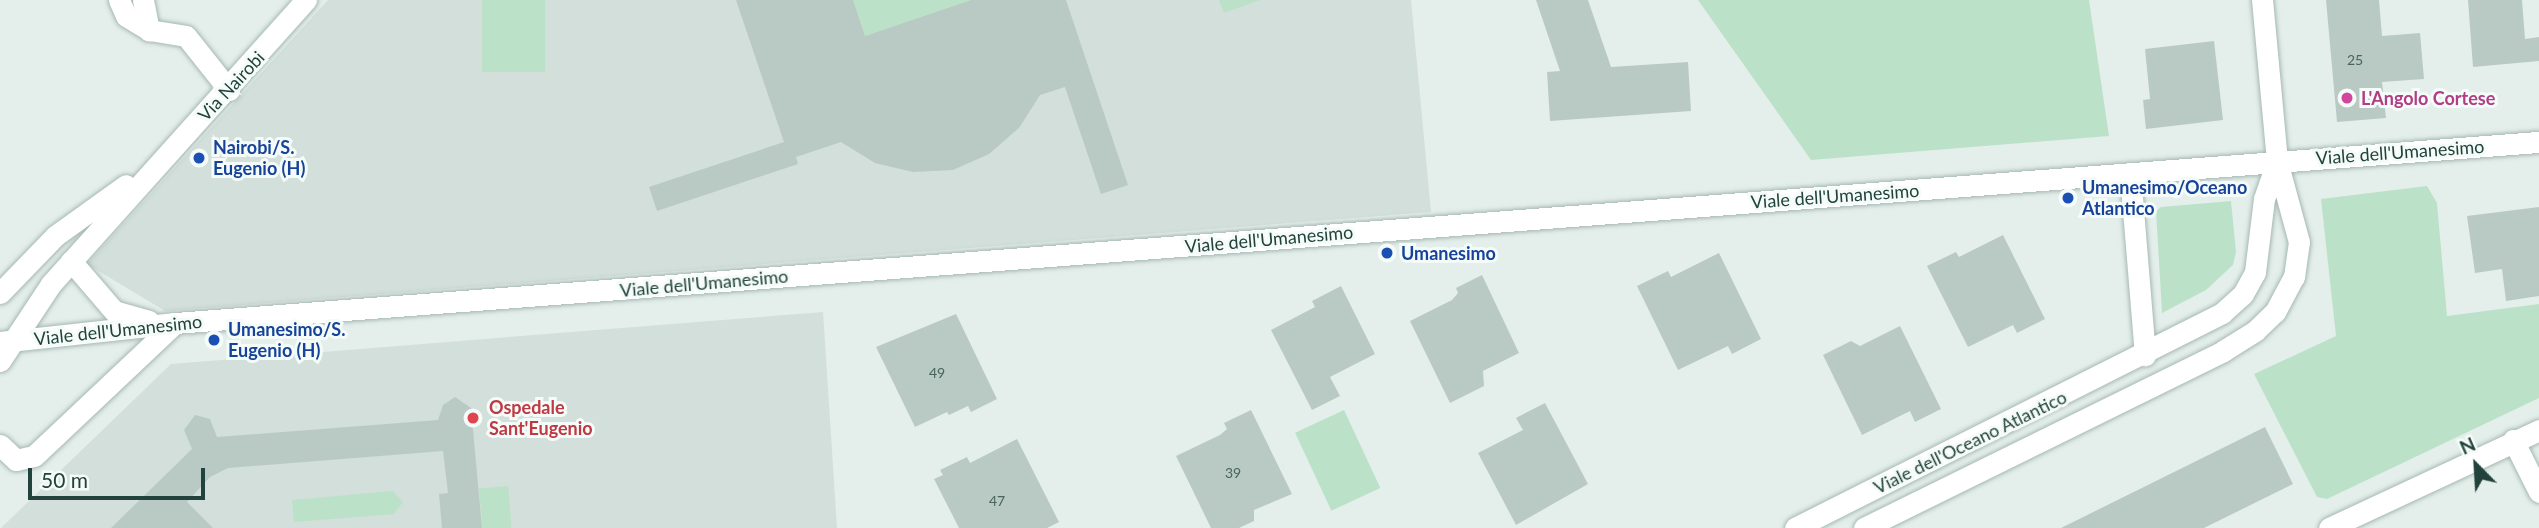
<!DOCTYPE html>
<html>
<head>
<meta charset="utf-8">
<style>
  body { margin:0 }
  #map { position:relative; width:2539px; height:528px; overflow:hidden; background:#e4efeb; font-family:Lato,sans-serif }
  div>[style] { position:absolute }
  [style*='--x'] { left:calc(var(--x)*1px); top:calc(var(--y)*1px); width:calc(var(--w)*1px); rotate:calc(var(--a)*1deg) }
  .built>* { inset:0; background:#d2dfda }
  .green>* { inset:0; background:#bbe2c8; transform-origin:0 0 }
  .building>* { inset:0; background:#b9cac4 }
  .roads { filter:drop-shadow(0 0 2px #a6b8b3) drop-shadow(0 0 2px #a6b8b3) }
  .street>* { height:21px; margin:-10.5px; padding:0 10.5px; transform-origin:10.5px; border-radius:10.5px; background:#fff }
  .secondary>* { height:21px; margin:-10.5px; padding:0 10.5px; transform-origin:10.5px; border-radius:10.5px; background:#fff }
  .dots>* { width:19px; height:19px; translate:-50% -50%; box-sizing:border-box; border:4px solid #f5fbf8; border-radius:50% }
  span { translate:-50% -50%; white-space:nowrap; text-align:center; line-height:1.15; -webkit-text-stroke:6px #f5fbf8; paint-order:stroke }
  .number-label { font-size:14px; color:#47655d }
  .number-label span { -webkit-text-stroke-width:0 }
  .street-label { font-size:18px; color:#21433b }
  .hotel-label { font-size:18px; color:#b23c85; font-weight:700 }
  .left { translate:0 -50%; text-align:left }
  .transit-label { font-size:18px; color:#164399; font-weight:700 }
  .health-label { font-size:18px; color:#be3a42; font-weight:700 }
  .north { position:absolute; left:2441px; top:430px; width:70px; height:70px; -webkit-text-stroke:5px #f5fbf8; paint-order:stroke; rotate:336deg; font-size:19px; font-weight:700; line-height:28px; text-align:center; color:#21433b }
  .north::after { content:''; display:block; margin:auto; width:24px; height:32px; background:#21433b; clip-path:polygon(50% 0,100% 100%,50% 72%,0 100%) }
  .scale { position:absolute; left:28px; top:468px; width:177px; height:32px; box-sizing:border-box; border:4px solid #21433b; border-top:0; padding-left:9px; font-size:21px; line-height:24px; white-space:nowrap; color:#21433b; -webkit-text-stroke:5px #f5fbf8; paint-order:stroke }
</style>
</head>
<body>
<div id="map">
  <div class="built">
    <i style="clip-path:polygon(328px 0,1411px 0,1431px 212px,165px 311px,87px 264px)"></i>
    <i style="clip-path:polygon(823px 312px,837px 528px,1px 528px,171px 364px)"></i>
  </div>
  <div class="green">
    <i style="left:482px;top:0;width:63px;height:72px"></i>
    <i style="clip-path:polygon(853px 0,971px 0,865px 36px)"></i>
    <i style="clip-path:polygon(1219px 0,1260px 0,1224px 13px)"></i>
    <i style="clip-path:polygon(1698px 0,2089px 0,2109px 136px,1811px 160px)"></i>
    <i style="clip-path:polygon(2427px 186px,2437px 203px,2447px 316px,2539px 304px,2539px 398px,2327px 499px,2317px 497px,2254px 374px,2336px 336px,2321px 199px)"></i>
    <i style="clip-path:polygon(2231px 201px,2236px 252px,2233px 265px,2206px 290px,2162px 313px,2156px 211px,2161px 207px)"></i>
    <i style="left:1344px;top:410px;width:86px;height:54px;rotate:65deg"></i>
    <i style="left:508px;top:486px;width:42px;height:29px;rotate:85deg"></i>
    <i style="clip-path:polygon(393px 491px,403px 502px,394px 514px,294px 522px,292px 500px)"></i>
  </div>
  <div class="building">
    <i style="clip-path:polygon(736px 0,853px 0,865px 36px,971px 0,1066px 0,1128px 185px,1101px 194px,1065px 87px,1040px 95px,1019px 128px,989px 154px,953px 170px,913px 172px,875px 163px,841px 142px,796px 157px,798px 164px,657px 211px,649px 187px,784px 142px)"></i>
    <i style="clip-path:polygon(1536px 0,1588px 0,1611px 67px,1688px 62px,1691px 111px,1550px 121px,1547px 72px,1560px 71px)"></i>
    <i style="clip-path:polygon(2326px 0,2379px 0,2382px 36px,2420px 33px,2424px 79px,2382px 82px,2386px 118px,2337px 122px)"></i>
    <i style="clip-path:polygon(2468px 0,2522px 0,2525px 39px,2539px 37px,2539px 61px,2473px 67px)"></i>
    <i style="clip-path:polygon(2214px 41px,2223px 120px,2146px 129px,2143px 100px,2150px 99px,2145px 49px)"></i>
    <i style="clip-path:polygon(2539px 207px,2539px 296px,2506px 301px,2502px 269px,2475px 273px,2467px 216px)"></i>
    <i style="clip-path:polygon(2003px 235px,2045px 319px,2017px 333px,2013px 325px,1968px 347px,1927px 266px,1956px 252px,1959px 257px)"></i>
    <i style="clip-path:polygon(1719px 253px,1761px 339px,1732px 354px,1728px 346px,1678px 370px,1637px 286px,1668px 271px,1671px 277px)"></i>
    <i style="clip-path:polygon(1482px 275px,1519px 353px,1483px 371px,1484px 386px,1450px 403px,1410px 321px,1452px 300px,1458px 293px,1456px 288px)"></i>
    <i style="clip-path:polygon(1341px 286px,1375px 354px,1330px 377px,1340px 396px,1312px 410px,1271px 330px,1315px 307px,1312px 301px)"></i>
    <i style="clip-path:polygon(956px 314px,997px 399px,971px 412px,968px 406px,949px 415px,947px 412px,915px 427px,876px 347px)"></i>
    <i style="clip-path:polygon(1900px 326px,1941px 409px,1915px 422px,1910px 411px,1862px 435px,1823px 355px,1851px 341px,1860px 346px)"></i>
    <i style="clip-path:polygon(455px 397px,471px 408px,482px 528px,442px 528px,439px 494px,448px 493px,443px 451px,228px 468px,210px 477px,187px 502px,213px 528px,111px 528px,192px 449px,184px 430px,195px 415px,210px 419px,217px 437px,438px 420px,443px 405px)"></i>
    <i style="clip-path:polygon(1545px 403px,1588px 484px,1516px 525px,1478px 453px,1523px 430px,1516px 418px)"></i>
    <i style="clip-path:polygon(1251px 410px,1292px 494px,1254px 510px,1254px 521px,1239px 528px,1211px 528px,1176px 456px,1220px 435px,1227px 429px,1224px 423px)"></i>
    <i style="clip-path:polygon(2265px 427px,2293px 484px,2204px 528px,2061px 528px)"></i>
    <i style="clip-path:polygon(1017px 439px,1059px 522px,1047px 528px,959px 528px,934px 479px,943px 475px,940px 470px,967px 457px,970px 463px)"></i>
  </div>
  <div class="roads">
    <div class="street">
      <i style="--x:119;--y:0;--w:17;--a:66"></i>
      <i style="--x:126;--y:16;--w:27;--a:31"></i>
      <i style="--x:149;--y:30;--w:37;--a:9"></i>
      <i style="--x:186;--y:36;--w:69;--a:51.5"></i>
      <i style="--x:143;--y:0;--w:31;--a:79"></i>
      <i style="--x:2513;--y:440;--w:58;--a:63.4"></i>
      <i style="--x:0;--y:445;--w:22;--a:43"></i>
      <i style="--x:16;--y:460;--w:18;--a:-13"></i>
      <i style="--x:34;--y:456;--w:194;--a:-43.3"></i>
      <i style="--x:2329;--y:528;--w:232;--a:-25"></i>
    </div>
    <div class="secondary">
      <i style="--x:2130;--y:173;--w:183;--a:85.3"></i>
      <i style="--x:71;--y:261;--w:66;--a:49.3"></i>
      <i style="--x:114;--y:311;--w:36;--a:16"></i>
      <i style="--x:0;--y:293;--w:79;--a:-46"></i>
      <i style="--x:55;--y:236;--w:87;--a:-35.7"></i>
      <i style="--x:0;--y:342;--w:176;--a:-6.2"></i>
      <i style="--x:175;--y:323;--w:2371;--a:-4.38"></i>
      <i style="--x:0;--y:361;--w:92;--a:-56.5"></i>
      <i style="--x:51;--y:284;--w:382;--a:-48.1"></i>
      <i style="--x:1795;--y:528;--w:478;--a:-26.7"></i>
      <i style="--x:2222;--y:313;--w:28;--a:-42"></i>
      <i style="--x:2243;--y:294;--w:25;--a:-61"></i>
      <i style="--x:2255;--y:272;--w:74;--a:-83"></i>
      <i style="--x:2264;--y:199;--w:40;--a:-71.1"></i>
      <i style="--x:1864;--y:528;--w:400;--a:-26.2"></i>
      <i style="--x:2223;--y:351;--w:38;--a:-32"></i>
      <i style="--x:2255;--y:331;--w:28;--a:-44"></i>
      <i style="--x:2275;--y:312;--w:40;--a:-62"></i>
      <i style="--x:2294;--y:277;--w:35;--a:-82"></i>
      <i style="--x:2299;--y:242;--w:84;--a:-105.2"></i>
      <i style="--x:2277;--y:161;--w:162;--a:-95.3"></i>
    </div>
  </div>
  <div class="dots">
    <i style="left:2347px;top:98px;background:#d1479c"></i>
    <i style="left:199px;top:158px;background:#1a4fb4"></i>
    <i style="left:2068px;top:198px;background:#1a4fb4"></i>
    <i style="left:1387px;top:253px;background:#1a4fb4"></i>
    <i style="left:214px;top:340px;background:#1a4fb4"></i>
    <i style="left:473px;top:418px;background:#e0444e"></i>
  </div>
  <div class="number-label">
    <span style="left:2355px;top:60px">25</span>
    <span style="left:937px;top:373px">49</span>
    <span style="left:1233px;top:473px">39</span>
    <span style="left:997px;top:501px">47</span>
  </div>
  <div class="street-label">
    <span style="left:231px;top:86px;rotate:-47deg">Via Nairobi</span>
    <span style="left:2400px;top:152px;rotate:-4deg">Viale dell'Umanesimo</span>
    <span style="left:1835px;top:196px;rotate:-4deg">Viale dell'Umanesimo</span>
    <span style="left:1269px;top:239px;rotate:-5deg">Viale dell'Umanesimo</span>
    <span style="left:704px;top:283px;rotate:-5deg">Viale dell'Umanesimo</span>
    <span style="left:118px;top:330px;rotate:-6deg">Viale dell'Umanesimo</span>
    <span style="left:1970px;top:442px;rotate:-26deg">Viale dell'Oceano Atlantico</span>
  </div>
  <div class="hotel-label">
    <span class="left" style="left:2361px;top:98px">L'Angolo Cortese</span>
  </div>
  <div class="transit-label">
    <span class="left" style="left:213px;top:158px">Nairobi/S.<br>Eugenio (H)</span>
    <span class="left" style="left:2082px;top:198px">Umanesimo/Oceano<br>Atlantico</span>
    <span class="left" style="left:1401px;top:253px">Umanesimo</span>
    <span class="left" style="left:228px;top:340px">Umanesimo/S.<br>Eugenio (H)</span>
  </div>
  <div class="health-label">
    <span class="left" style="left:489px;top:418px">Ospedale<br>Sant'Eugenio</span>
  </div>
  <div class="north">N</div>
  <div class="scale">50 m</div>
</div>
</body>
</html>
